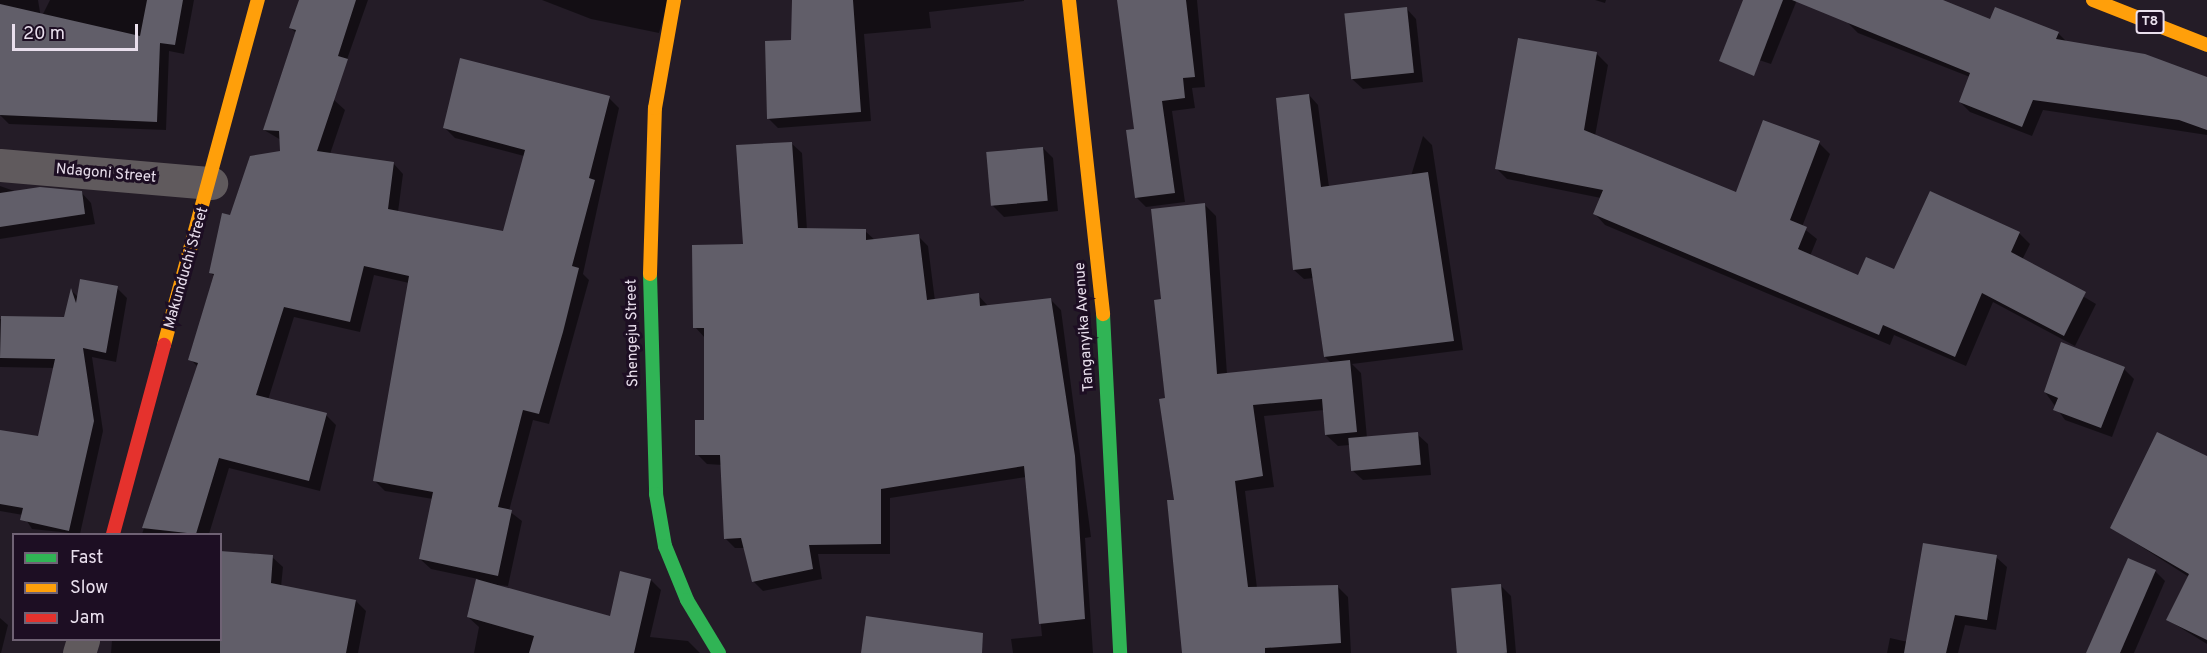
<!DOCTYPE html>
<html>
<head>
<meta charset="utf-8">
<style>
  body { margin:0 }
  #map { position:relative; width:2207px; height:653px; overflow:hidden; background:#241c27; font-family:Overpass,sans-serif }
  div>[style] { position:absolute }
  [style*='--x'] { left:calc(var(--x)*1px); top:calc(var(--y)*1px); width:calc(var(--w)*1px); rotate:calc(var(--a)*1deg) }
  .shadow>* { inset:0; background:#0007 }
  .building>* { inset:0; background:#615e69; transform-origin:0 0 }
  .street>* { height:33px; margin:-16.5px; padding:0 16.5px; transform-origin:16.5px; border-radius:16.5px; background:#605a5d }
  .fast>* { height:14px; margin:-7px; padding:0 7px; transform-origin:7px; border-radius:7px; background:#30b455 }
  .slow>* { height:14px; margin:-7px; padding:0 7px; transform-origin:7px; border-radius:7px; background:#ff9f0a }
  .jam>* { height:14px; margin:-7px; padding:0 7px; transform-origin:7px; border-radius:7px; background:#e5322d }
  span { translate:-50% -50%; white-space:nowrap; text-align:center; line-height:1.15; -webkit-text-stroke:6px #1d0e23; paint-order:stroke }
  .shield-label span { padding:2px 4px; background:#1d0e23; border:2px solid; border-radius:4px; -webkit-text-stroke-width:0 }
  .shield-label { font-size:14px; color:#e9dfed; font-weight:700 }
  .street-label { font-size:15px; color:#e9dfed }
  .legend { position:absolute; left:12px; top:533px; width:210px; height:108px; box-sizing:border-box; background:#1d0e23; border:2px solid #6f6274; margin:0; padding:8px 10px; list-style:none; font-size:18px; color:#e9dfed }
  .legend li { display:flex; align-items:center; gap:12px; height:30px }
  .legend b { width:30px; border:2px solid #6f6274 }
  .scale { position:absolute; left:12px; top:24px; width:126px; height:27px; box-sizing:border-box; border:3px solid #e9dfed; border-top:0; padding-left:8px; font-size:18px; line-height:21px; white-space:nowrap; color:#e9dfed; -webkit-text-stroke:4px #1d0e23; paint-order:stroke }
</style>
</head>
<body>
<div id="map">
  <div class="shadow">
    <i style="clip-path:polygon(0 0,38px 0,41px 18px,50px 0,194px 0,184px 54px,169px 51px,166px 130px,9px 124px,0 115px)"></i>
    <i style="clip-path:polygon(301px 0,368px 0,333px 99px,345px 110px,330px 154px,393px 163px,403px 174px,398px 212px,504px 232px,524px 156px,455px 138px,445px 128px,609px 98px,619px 108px,583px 274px,589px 280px,549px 424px,533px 420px,509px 511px,522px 521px,508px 586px,487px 584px,611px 618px,651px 580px,661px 590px,650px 637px,688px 641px,700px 653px,474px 653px,479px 627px,468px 617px,478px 579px,431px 569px,420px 559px,433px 499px,385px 491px,375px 481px,409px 283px,374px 275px,360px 332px,294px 317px,268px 400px,326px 415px,336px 425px,320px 491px,229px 468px,209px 534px,142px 534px,198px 367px,190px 359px,215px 277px,210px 272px,231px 216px,282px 152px,281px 140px,264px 130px,297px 34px,291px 28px)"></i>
    <i style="clip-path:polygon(542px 0,668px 0,659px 33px,591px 19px)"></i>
    <i style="clip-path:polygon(793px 0,1024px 0,1024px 1px,929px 12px,931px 28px,864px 34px,871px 121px,778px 128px,768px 118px,792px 41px)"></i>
    <i style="clip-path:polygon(1119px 0,1197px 0,1205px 87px,1192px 88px,1195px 108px,1172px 111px,1185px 202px,1146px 207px,1136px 197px,1136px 130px)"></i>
    <i style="clip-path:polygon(1595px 0,1606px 0,1605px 3px)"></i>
    <i style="clip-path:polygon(1745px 0,1797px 0,1771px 64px,1738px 53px)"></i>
    <i style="clip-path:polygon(1840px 0,1939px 0,1991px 21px,2058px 33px,2067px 42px,2207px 79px,2207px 135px,2043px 110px,2032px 136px,1970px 112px,1960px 102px,1970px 77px,1858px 33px,1848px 23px,1855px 7px)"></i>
    <i style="clip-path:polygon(1406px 8px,1416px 19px,1423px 82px,1363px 89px,1352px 79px)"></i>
    <i style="clip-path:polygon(1597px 54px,1608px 65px,1595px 136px,1736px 194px,1819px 143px,1830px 154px,1802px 227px,1817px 239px,1810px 256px,1859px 277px,1895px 271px,2019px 233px,2030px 244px,2022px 260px,2096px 304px,2075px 346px,1993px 302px,1966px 366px,1894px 335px,1890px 345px,1605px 225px,1595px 214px,1601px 198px,1507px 179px,1496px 168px)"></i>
    <i style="clip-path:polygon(1309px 95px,1318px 105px,1329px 187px,1411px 176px,1423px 136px,1432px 145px,1463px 350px,1352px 364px,1361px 373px,1367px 438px,1417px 434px,1428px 444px,1431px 475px,1363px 480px,1352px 470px,1350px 445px,1338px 446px,1326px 435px,1324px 410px,1264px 416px,1274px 487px,1245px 491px,1257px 588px,1337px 586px,1348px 597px,1351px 653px,1183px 653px,1163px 300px,1205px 205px,1216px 216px,1227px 374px,1332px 364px,1325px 357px,1314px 278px,1304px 279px,1294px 270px)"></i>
    <i style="clip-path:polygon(791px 143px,802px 153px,807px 230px,865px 231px,876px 241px,918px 236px,928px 246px,935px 301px,978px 295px,989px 307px,1051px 300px,1061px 310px,1091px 537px,1085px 538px,1093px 653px,1013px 653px,1011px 639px,1042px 636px,1026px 477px,890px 498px,890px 554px,818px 554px,822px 579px,763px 591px,753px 581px,745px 548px,735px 548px,725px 538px,722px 465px,707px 464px,697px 454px,706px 421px,705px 338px,695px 327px,745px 246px)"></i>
    <i style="clip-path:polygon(1043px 148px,1053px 158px,1058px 211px,1004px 217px,993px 206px)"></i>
    <i style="clip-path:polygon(0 186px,20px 193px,81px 192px,91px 203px,95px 224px,0 239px)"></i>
    <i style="clip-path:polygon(117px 288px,127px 298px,116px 362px,92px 357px,103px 431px,80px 534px,32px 529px,23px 515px,0 511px,0 431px,40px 438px,55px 368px,0 367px,0 319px,66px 318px,72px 291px,79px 298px)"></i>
    <i style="clip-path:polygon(2124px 369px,2134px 379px,2112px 437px,2065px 420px,2045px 392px)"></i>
    <i style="clip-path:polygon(2207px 458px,2207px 644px,2168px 620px,2189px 577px,2112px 528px)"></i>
    <i style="clip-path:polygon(272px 557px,283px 567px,281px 587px,356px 601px,366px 611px,358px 653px,111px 653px,112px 640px,220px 640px)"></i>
    <i style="clip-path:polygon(1996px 557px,2007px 567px,1996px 630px,1965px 625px,1958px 653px,1887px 653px,1890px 638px,1908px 642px)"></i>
    <i style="clip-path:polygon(2155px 571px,2165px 581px,2134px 653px,2087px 653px)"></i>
    <i style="clip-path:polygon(1500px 585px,1511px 596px,1516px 653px,1458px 653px)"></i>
    <i style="clip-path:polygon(0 618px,8px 625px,1px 653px,0 653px)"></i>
  </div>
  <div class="building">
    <i style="clip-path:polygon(147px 0,183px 0,175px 45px,160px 43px,157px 122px,0 115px,0 4px,140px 36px)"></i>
    <i style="clip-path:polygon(299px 0,356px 0,338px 56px,348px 59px,317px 151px,394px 162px,388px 209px,503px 231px,525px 150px,443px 128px,460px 58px,610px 96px,589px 178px,595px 180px,572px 266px,579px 268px,563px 332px,539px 414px,523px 410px,498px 507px,512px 510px,498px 576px,419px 559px,433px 492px,373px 481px,409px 276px,364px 266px,350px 322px,284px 307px,256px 395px,327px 413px,309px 481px,219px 458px,196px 534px,142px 528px,198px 363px,188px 360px,214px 274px,209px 273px,222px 213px,230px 215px,250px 156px,280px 151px,279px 131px,263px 130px,296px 30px,289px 28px)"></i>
    <i style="clip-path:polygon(792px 0,853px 0,861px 112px,767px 119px,765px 41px,791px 40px)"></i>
    <i style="clip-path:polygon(1117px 0,1186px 0,1195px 77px,1183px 78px,1185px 98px,1162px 101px,1175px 193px,1135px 198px,1126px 130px,1134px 129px)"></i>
    <i style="clip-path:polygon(1743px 0,1783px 0,1754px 76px,1719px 61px)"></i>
    <i style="clip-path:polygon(1792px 0,1943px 0,1990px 19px,1995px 7px,2059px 32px,2056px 39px,2145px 54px,2207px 77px,2207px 130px,2179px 120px,2033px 100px,2022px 127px,1959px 102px,1970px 73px)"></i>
    <i style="left:1407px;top:7px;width:66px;height:63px;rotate:84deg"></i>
    <i style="clip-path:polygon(1518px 38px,1597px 52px,1584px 130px,1736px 192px,1763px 120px,1820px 141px,1790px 220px,1807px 227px,1798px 249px,1858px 275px,1866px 257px,1894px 269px,1930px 191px,2020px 232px,2011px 252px,2086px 292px,2064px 336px,1982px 293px,1955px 357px,1883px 325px,1879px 335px,1593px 214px,1603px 190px,1495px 169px)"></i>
    <i style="clip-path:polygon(1309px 94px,1321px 187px,1428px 172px,1454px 341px,1324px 357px,1311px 268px,1293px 270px,1276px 98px)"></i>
    <i style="clip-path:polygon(792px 142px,798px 228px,866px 229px,866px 240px,919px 234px,927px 300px,979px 293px,980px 306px,1051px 298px,1075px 456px,1085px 619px,1039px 624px,1024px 466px,881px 489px,881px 544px,809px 545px,813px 569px,752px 582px,741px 538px,724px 539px,720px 455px,695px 455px,695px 420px,704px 420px,704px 328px,693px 328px,692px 245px,743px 244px,736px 145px)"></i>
    <i style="left:1043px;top:147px;width:54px;height:57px;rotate:85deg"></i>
    <i style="clip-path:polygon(40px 187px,82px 191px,85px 214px,0 227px,0 193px)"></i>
    <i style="clip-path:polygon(1205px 203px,1217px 374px,1350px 360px,1357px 432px,1325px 435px,1322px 399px,1253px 405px,1263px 476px,1235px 481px,1248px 587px,1338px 585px,1341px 643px,1265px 648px,1265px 653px,1182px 653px,1167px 500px,1174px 500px,1159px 399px,1165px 398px,1154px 300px,1161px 299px,1151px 209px)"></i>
    <i style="clip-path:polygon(80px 279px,118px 286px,106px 353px,83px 348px,94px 421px,69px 531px,20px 520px,23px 508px,0 504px,0 430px,38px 436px,55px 359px,0 358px,1px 316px,64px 317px,71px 288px,76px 303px)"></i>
    <i style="clip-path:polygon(2061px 342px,2125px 367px,2101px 428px,2053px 410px,2058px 398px,2044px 392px)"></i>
    <i style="left:1418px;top:432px;width:33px;height:70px;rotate:85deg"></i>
    <i style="clip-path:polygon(2157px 432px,2207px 456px,2207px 640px,2166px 620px,2189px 574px,2110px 528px)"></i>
    <i style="clip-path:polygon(1923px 543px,1997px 555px,1987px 620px,1955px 615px,1946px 653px,1904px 653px)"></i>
    <i style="clip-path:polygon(220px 551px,273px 555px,271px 583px,356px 600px,346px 653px,220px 653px)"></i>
    <i style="clip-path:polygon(2128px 558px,2156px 570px,2120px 653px,2086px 653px)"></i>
    <i style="clip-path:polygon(620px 571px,651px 579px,634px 653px,529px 653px,534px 636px,467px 617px,476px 579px,610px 616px)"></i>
    <i style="left:1501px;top:584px;width:69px;height:50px;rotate:85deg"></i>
    <i style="clip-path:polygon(866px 616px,983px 633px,982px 653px,861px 653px)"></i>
  </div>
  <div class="street">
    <i style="--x:0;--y:165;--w:212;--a:4.9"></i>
    <i style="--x:79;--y:653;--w:14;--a:-73"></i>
  </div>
  <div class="fast">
    <i style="--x:650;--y:274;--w:220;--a:88.4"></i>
    <i style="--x:656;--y:494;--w:53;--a:80.2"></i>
    <i style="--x:665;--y:546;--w:58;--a:67.8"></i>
    <i style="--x:687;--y:600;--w:62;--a:58.9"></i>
    <i style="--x:1103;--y:314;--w:339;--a:87.1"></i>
  </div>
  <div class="slow">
    <i style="--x:1069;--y:0;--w:316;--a:83.8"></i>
    <i style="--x:2093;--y:0;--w:123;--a:21.5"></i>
    <i style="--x:650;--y:274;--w:166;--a:-88.3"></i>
    <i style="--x:655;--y:108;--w:110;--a:-80"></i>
    <i style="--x:164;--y:345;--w:358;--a:-74.8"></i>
  </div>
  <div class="jam">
    <i style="--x:113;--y:534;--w:196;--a:-74.9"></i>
  </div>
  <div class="shield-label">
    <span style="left:2150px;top:22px">T8</span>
  </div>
  <div class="street-label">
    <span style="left:106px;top:174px;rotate:5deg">Ndagoni Street</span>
    <span style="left:187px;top:268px;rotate:-74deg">Makunduchi Street</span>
    <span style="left:1085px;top:327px;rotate:-94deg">Tanganyika Avenue</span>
    <span style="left:633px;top:333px;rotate:-91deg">Shengeju Street</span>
  </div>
  <ul class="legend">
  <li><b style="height:8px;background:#30b455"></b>Fast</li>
  <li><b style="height:8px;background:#ff9f0a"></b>Slow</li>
  <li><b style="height:8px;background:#e5322d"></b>Jam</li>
  </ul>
  <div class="scale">20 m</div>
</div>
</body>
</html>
